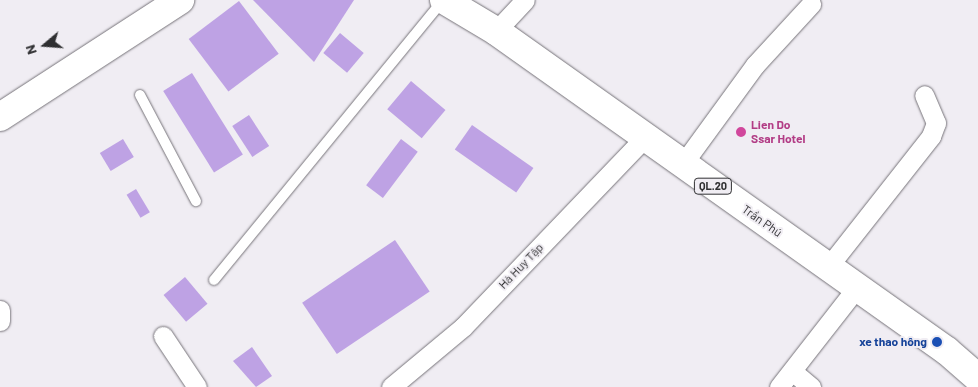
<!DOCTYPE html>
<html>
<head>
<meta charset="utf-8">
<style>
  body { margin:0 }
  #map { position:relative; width:978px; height:387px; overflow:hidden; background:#f0edf3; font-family:Barlow,sans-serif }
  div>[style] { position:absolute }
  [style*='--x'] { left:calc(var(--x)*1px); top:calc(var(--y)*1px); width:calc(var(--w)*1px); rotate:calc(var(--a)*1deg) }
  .building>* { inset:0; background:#bea2e4; transform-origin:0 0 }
  .roads { filter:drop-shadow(0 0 1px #767379) drop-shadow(0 0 1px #767379) }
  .lane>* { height:10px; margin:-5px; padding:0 5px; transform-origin:5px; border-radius:5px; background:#fff }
  .street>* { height:19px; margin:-9.5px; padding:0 9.5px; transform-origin:9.5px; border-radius:9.5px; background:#fff }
  .secondary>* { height:28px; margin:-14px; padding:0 14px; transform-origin:14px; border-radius:14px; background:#fff }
  .highway>* { height:28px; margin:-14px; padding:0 14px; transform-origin:14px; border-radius:14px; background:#fff }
  .dots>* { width:14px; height:14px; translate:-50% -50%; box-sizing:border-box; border:2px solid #f0edf3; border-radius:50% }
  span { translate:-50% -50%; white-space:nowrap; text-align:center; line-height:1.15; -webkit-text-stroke:4px #f0edf3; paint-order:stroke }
  .shield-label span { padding:1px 4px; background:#f0edf3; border:1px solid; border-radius:4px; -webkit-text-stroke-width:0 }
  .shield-label { font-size:11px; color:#2f2f31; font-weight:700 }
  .hotel-label { font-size:12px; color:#b23c85; font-weight:700 }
  .left { translate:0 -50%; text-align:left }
  .street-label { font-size:12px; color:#2f2f31 }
  .transit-label { font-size:12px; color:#164399; font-weight:700 }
  .right { translate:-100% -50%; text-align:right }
  .north { position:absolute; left:20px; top:20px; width:50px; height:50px; -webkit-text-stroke:4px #f0edf3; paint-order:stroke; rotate:252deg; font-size:14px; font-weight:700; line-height:20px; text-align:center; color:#2f2f31 }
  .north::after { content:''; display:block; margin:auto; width:18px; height:22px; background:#2f2f31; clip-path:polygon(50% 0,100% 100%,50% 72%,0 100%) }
</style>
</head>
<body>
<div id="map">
  <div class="building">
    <i style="clip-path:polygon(253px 0,354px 0,314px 62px)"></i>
    <i style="left:239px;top:1px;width:66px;height:63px;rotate:53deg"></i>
    <i style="left:340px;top:33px;width:31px;height:26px;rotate:40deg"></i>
    <i style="left:192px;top:73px;width:96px;height:34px;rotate:58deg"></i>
    <i style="left:411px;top:81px;width:45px;height:37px;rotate:40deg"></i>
    <i style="left:249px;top:115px;width:37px;height:20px;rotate:57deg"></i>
    <i style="left:472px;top:125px;width:75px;height:30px;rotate:35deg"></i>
    <i style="left:123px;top:139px;width:21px;height:27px;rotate:59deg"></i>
    <i style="left:401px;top:139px;width:21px;height:58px;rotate:37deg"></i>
    <i style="left:136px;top:189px;width:27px;height:11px;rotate:59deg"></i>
    <i style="left:395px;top:240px;width:62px;height:112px;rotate:56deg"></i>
    <i style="left:185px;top:277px;width:35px;height:28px;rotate:50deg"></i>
    <i style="clip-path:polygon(252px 347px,272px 376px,256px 387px,233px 361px)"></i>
  </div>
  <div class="roads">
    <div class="lane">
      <i style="--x:140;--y:95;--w:120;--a:62.2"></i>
      <i style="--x:214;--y:280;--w:362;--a:-50.7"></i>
    </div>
    <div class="street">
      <i style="--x:496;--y:31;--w:42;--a:-46.9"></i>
      <i style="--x:682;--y:165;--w:124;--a:-53.9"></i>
      <i style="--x:755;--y:65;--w:83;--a:-47.4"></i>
      <i style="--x:828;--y:267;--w:167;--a:-51.8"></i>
      <i style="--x:931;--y:136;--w:14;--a:-69"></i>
      <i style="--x:936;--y:123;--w:30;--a:-113"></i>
      <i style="--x:0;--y:310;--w:11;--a:90"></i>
      <i style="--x:163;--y:336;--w:61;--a:56.3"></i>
      <i style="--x:792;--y:371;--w:25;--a:40"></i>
      <i style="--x:391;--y:387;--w:94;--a:-39.8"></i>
      <i style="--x:463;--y:327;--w:262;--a:-46.2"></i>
      <i style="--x:779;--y:387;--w:127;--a:-52"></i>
    </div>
    <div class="secondary">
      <i style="--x:0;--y:117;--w:215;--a:-33"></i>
    </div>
    <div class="highway">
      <i style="--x:444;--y:0;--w:61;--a:30.8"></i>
      <i style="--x:496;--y:31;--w:553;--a:35.36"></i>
      <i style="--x:947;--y:351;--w:41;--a:41.1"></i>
    </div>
  </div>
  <div class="dots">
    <i style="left:741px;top:132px;background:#d1479c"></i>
    <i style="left:937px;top:342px;background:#1a4fb4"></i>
  </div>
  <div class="shield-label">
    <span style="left:713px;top:186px">QL.20</span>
  </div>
  <div class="hotel-label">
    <span class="left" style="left:751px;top:132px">Lien Do<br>Ssar Hotel</span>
  </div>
  <div class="street-label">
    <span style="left:762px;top:221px;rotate:35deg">Trần Phú</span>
    <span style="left:521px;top:266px;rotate:-46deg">Hà Huy Tập</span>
  </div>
  <div class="transit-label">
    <span class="right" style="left:927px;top:342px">xe thao hông</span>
  </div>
  <div class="north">N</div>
</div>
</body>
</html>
